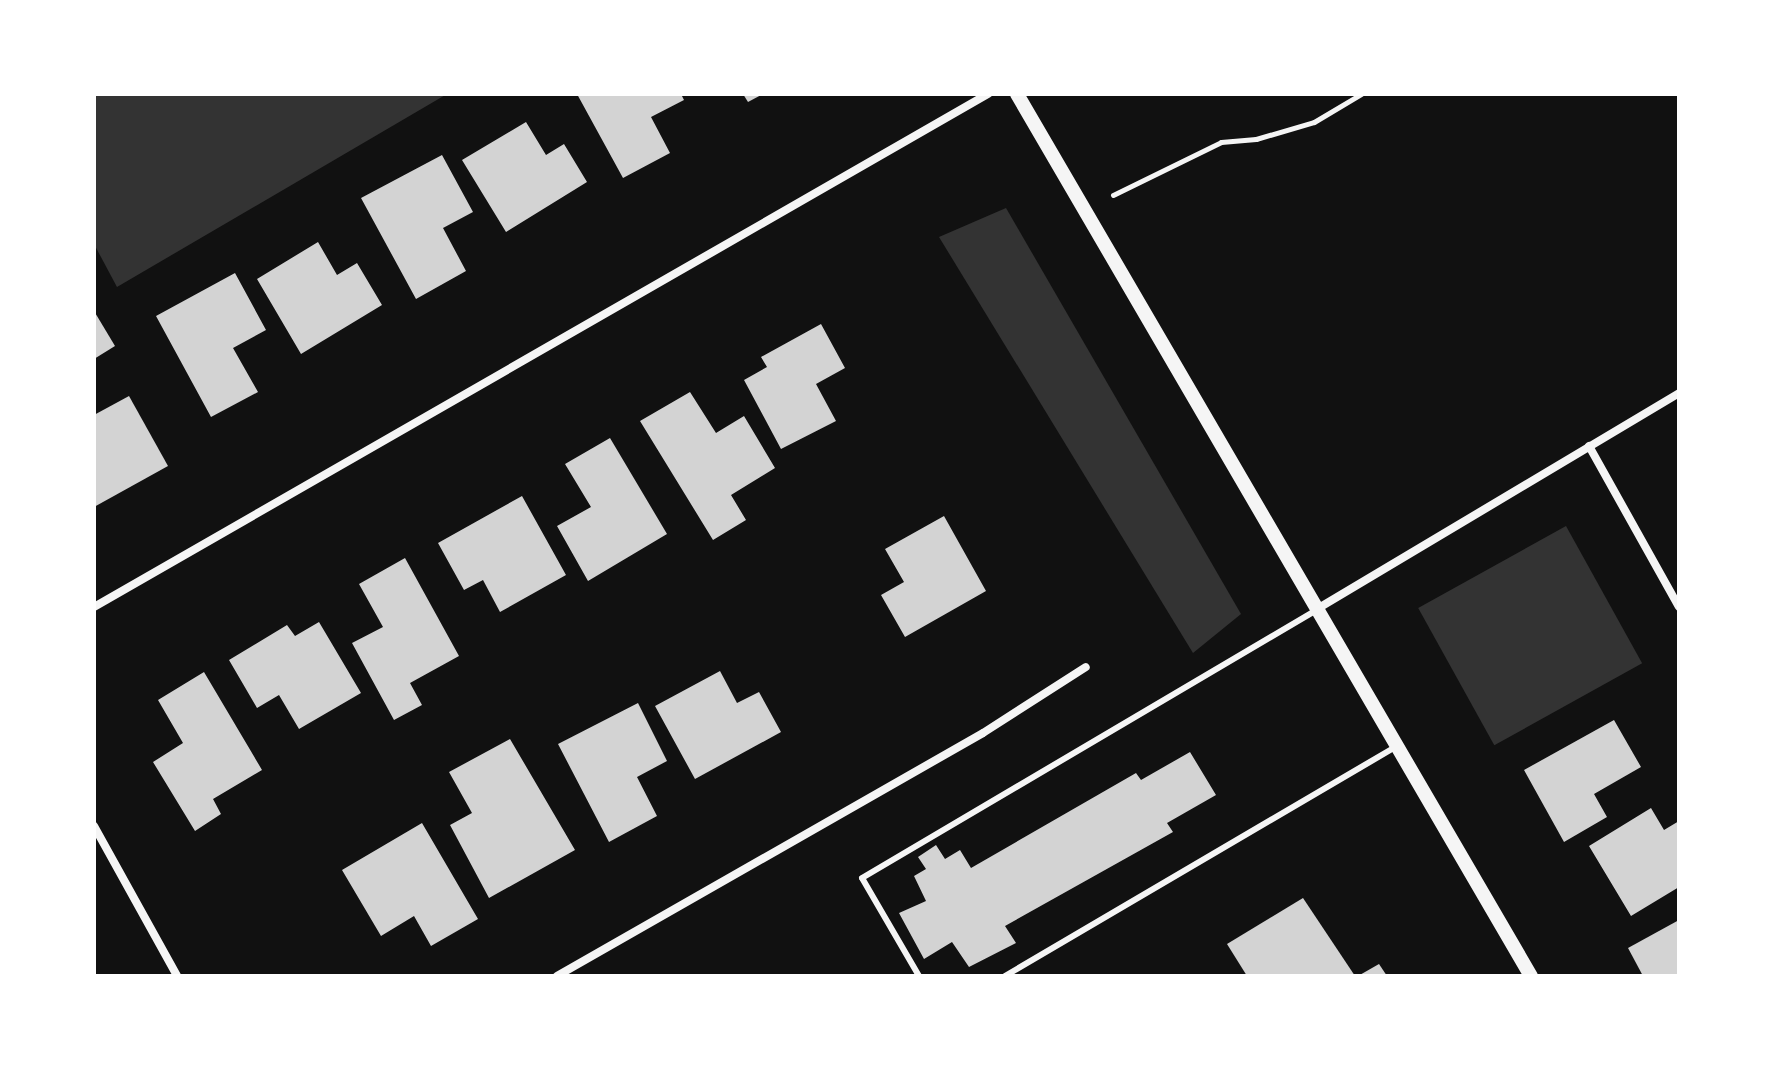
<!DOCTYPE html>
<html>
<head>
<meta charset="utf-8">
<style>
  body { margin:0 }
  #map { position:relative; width:1773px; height:1070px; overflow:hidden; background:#111; font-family:"PT Serif",serif }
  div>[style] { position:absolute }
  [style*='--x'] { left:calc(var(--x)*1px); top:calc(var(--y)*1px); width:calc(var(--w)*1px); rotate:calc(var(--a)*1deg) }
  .water>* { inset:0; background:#333; transform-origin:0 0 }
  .building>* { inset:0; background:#d3d3d3 }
  .path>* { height:5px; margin:-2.5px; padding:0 2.5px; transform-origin:2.5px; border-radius:2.5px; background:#f5f5f5 }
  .service>* { height:6px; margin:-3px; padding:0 3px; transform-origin:3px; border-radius:3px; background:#f5f5f5 }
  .minor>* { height:8px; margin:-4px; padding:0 4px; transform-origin:4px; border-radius:4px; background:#f5f5f5 }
  .tertiary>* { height:14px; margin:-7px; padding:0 7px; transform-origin:7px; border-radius:7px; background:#f5f5f5 }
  span { translate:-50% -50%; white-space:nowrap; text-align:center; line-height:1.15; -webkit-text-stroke:8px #fff; paint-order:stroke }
  .frame { position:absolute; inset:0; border:96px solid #fff; pointer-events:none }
</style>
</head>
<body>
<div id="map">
  <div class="water">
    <i style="clip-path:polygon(94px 94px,447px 94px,117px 287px,94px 244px)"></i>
    <i style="clip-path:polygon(1006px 208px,1241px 614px,1193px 653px,939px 237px)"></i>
    <i style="left:1566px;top:526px;width:157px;height:169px;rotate:61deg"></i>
  </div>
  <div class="building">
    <i style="clip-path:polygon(577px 94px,681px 94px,684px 100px,651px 117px,670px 153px,623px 178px)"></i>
    <i style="clip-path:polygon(743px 94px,763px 94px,748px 102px)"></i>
    <i style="clip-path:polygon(526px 122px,546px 155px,564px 144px,587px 182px,506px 232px,462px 160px)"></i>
    <i style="clip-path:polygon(442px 155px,473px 212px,443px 228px,466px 271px,416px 299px,361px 198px)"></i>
    <i style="clip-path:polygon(318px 242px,337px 275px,357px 263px,382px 305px,301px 354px,257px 279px)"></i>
    <i style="clip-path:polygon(235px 273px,266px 330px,233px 348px,258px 392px,211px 417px,156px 316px)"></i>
    <i style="clip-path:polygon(94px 311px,115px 346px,94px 359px)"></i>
    <i style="clip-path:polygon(821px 324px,845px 368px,816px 384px,836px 421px,781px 449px,744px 380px,767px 367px,761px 357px)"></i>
    <i style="clip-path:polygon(690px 392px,716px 433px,744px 416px,775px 468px,731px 495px,746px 520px,713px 540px,640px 421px)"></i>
    <i style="clip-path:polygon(129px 396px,168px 466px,94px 507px,94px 415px)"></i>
    <i style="clip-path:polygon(610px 438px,667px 534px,588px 581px,557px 526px,591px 507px,565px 464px)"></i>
    <i style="clip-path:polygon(522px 496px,566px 575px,500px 612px,483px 580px,464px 590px,438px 543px)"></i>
    <i style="clip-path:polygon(944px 516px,986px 591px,905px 637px,881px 595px,904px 582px,885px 549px)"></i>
    <i style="clip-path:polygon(405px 558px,459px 656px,410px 683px,422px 705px,394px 720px,352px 643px,383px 627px,359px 584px)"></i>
    <i style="clip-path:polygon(319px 622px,361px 693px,299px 729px,279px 695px,257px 708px,229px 660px,287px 625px,295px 636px)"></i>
    <i style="clip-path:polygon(720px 671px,737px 703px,759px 692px,781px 732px,695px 779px,655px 706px)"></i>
    <i style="clip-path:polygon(204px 672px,262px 770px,213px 799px,221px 814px,195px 831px,153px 762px,183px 743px,158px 700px)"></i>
    <i style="clip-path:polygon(638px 703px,667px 761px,637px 777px,657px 816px,609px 842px,558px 744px)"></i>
    <i style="clip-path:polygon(1614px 720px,1641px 767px,1594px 794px,1607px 817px,1564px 842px,1524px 770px)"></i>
    <i style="clip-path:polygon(510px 739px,575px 850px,489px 898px,450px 825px,472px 813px,449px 772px)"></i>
    <i style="clip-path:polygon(1190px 752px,1216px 795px,1167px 823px,1173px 832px,1005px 926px,1016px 943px,969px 967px,952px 942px,924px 959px,899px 913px,926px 901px,914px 876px,926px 869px,918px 857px,936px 845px,945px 859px,960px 850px,971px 868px,1136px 773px,1141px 780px)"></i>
    <i style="clip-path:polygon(1651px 808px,1664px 830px,1679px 821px,1679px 887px,1631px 916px,1589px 846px)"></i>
    <i style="clip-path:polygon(422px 823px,478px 919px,431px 946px,414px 916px,381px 936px,342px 870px)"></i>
    <i style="clip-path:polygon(1303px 898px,1355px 976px,1247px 976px,1227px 944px)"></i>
    <i style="clip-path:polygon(1679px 920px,1679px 976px,1643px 976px,1628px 948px)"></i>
    <i style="clip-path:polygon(1379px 964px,1387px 976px,1358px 976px)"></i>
  </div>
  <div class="path">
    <i style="--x:1113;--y:195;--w:120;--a:-26.1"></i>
    <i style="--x:1221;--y:142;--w:35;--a:-5"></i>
    <i style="--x:1256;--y:139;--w:60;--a:-16.3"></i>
    <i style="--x:1314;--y:122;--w:55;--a:-30.8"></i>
  </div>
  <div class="service">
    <i style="--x:919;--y:976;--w:113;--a:-120.2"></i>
    <i style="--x:862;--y:878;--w:526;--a:-30.52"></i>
    <i style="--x:1005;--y:976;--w:454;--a:-30.4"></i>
  </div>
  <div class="minor">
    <i style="--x:1589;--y:446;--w:184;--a:60.8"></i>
    <i style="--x:94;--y:607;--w:1031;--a:-29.85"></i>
    <i style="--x:1317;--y:609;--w:422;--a:-30.8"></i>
    <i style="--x:94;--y:826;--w:171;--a:61"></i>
    <i style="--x:557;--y:976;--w:490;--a:-29.7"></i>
    <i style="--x:983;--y:733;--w:122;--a:-32.7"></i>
  </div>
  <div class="tertiary">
    <i style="--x:1017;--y:94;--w:1021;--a:59.77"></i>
  </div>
  <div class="frame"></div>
</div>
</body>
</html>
